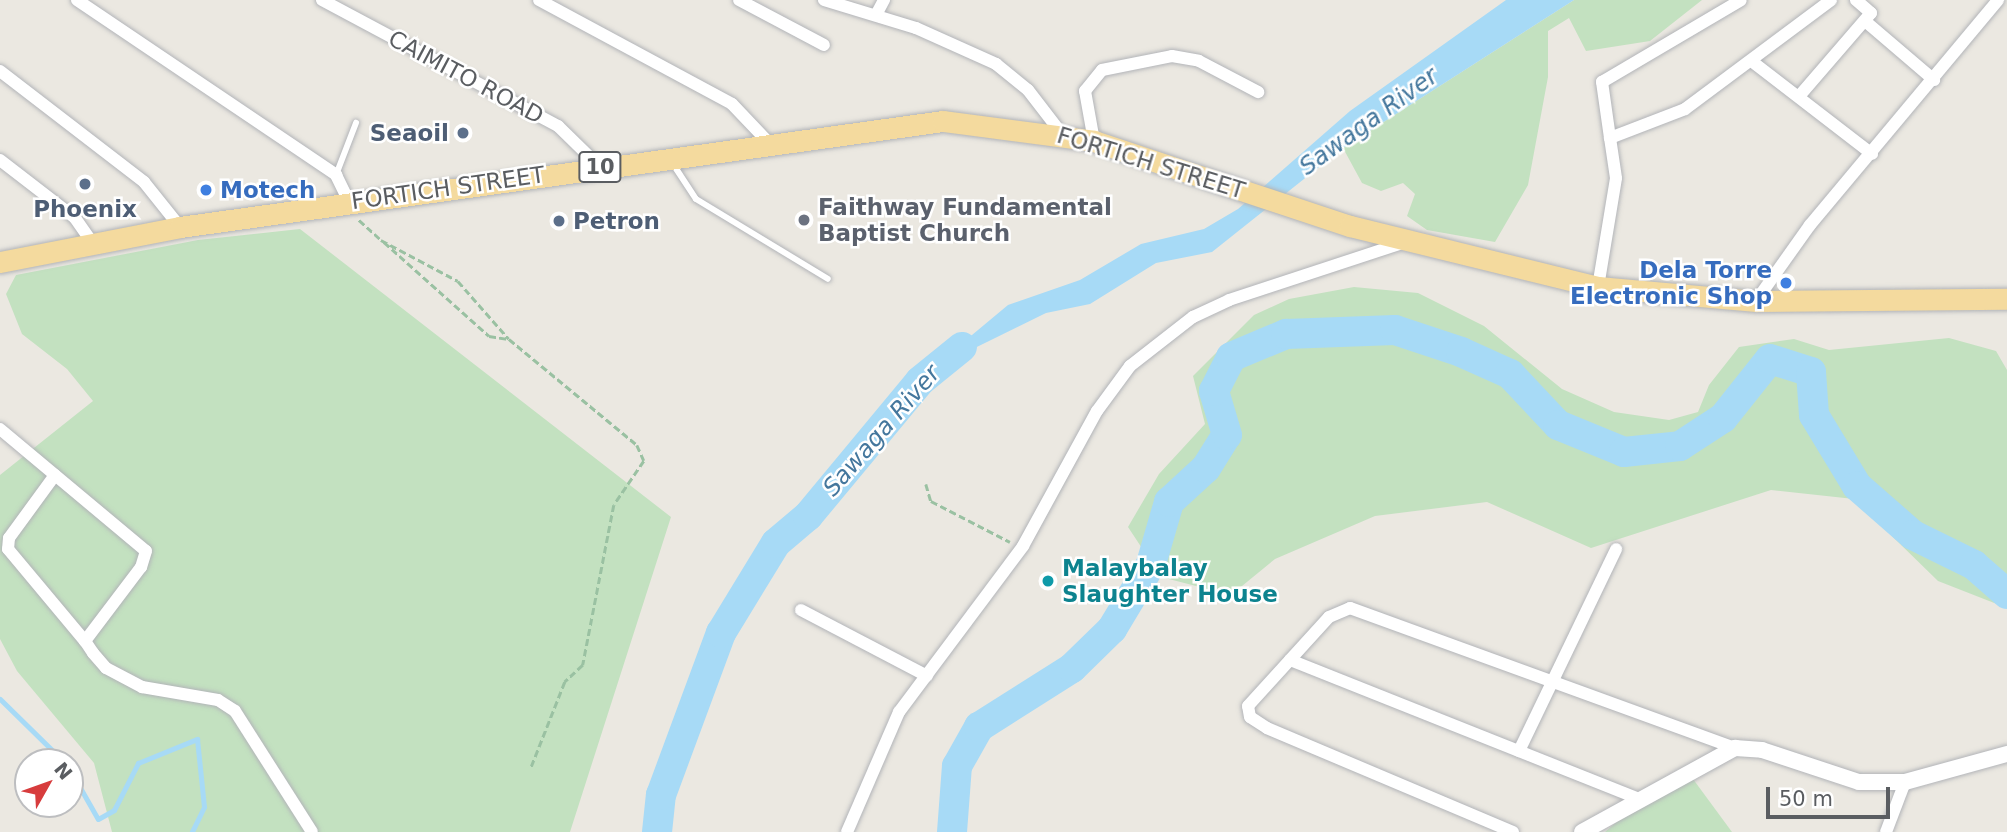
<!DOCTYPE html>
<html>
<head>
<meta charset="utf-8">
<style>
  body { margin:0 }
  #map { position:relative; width:2007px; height:832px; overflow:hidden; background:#ebe8e1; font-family:"DejaVu Sans",sans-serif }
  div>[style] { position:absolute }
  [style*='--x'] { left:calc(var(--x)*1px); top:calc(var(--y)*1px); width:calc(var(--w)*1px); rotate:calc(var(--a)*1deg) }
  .green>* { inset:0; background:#c3e1c0 }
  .water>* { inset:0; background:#a7daf6 }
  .stream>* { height:5px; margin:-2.5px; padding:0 2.5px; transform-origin:2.5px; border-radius:2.5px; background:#a7daf6 }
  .river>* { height:30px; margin:-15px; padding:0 15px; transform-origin:15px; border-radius:15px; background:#a7daf6 }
  .path>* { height:2.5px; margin-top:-1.25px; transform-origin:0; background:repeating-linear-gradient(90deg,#9ac1a2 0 7px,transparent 0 10.5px) }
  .roads { filter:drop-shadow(0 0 2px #b2b4b8) drop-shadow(0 0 2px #b2b4b8) }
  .service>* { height:6px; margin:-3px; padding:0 3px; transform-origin:3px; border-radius:3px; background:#fff }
  .minor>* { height:12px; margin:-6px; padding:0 6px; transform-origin:6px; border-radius:6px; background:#fff }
  .tertiary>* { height:16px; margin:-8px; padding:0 8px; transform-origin:8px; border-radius:8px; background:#fff }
  .trunk>* { height:21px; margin:-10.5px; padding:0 10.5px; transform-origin:10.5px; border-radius:10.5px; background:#f4da9e }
  .dots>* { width:19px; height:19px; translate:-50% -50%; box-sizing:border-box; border:4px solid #fff; border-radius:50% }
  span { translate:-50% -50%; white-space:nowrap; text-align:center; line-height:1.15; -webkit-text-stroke:5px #fff; paint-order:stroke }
  .shield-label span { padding:2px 5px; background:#fff; border:2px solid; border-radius:5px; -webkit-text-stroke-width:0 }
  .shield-label { font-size:21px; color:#5a5d61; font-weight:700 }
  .street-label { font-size:23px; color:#5a5d61 }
  .service-label { font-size:23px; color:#4e5e75; font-weight:700 }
  .right { translate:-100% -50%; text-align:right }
  .left { translate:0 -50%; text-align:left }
  .shop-label { font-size:23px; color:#366cbe; font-weight:700 }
  .worship-label { font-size:23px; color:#5b616d; font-weight:700 }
  .culture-label { font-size:23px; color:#0d838f; font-weight:700 }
  .water-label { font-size:24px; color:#44779d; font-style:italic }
  .north { position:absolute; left:14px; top:748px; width:70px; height:70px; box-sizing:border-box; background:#fff; border:2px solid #bdbec0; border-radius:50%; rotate:50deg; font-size:19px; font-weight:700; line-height:28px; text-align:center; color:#5a5d61 }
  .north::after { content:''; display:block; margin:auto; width:24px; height:32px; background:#d73c3d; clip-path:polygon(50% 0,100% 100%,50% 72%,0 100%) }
  .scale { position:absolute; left:1766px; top:787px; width:124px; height:32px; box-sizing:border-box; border:4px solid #5a5d61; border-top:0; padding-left:9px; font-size:21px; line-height:24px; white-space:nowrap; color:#5a5d61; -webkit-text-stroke:5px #fff; paint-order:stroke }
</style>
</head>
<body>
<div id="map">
  <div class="green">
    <i style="clip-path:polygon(1574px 0,1702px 0,1650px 41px,1586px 51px,1569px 18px,1548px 31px,1548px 77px,1528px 185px,1495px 242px,1427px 230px,1407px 216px,1415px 194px,1403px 183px,1381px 191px,1362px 183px,1343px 148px)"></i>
    <i style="clip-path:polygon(300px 229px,671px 517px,570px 832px,112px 832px,94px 763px,17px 671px,0 639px,0 475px,93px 401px,67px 369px,22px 334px,6px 294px,16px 275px,198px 240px)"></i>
    <i style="clip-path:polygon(1354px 287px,1418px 293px,1484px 326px,1562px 389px,1614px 412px,1669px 420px,1698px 412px,1709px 385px,1739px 347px,1794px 339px,1829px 350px,1949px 338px,1996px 351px,2007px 370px,2007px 608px,1938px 581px,1854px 499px,1771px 490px,1591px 548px,1487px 502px,1375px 516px,1275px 559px,1231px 595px,1161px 577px,1128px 527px,1159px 474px,1205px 424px,1193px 376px,1254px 315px,1289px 299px)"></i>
    <i style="clip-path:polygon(1693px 779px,1732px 832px,1605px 832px,1620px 819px)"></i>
  </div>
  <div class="water">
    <i style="clip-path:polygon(1506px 0,1574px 0,1343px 148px,1212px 252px,1156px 263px,1090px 304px,1046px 313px,930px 370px,1008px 305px,1080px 280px,1141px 244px,1204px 229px,1238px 209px,1350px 111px)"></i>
  </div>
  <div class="stream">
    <i style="--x:0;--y:699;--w:90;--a:44.5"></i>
    <i style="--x:70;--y:770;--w:56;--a:60.3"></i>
    <i style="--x:98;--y:819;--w:18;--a:-29"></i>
    <i style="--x:114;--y:810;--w:53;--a:-62.9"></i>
    <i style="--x:138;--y:763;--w:64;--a:-22.1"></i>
    <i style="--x:197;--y:739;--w:68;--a:84.1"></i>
    <i style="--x:204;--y:807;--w:28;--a:116"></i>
  </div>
  <div class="river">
    <i style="--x:657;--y:832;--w:37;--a:-84"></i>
    <i style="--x:661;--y:795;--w:173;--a:-69.7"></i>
    <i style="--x:721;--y:633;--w:105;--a:-58.6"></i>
    <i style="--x:776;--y:543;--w:42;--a:-40.2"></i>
    <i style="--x:808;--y:516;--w:175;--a:-50.3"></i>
    <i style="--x:920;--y:381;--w:54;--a:-39"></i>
    <i style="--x:952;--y:832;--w:66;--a:-85.7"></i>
    <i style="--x:957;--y:766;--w:45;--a:-60.6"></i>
    <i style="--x:979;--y:727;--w:110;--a:-32.4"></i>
    <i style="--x:1072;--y:668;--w:56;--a:-44.3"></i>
    <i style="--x:1112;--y:629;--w:76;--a:-59"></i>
    <i style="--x:1151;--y:564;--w:65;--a:-73.8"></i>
    <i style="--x:1169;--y:502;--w:50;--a:-42.6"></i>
    <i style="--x:1206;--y:468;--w:39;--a:-58"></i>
    <i style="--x:1227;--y:435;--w:46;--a:-106.5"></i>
    <i style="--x:1214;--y:391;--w:38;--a:-63"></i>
    <i style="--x:1231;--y:357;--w:60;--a:-22.7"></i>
    <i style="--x:1286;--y:334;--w:109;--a:-2.1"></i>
    <i style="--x:1395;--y:330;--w:70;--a:18.4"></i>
    <i style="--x:1461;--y:352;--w:54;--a:24.2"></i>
    <i style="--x:1510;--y:374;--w:70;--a:46.7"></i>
    <i style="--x:1558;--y:425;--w:71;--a:22.2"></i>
    <i style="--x:1624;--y:452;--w:56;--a:-6.1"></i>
    <i style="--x:1680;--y:446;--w:51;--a:-33.1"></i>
    <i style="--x:1723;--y:418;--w:75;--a:-51.5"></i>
    <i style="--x:1770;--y:359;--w:43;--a:17.6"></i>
    <i style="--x:1811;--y:372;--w:43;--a:86"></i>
    <i style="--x:1814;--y:415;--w:83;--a:58.8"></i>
    <i style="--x:1857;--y:486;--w:74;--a:41.2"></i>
    <i style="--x:1913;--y:535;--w:68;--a:26.2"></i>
    <i style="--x:1974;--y:565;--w:44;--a:41.3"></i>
  </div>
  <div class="path">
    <i style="--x:359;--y:220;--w:30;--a:42"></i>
    <i style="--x:381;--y:240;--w:87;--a:28"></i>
    <i style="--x:458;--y:281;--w:77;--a:48.7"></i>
    <i style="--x:509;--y:339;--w:166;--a:39.6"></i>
    <i style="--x:637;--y:445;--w:17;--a:66"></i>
    <i style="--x:644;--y:461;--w:53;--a:124.3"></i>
    <i style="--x:614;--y:505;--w:163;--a:101"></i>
    <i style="--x:583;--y:665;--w:25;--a:137"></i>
    <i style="--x:565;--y:682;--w:92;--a:111.6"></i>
    <i style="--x:384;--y:242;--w:141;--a:41.8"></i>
    <i style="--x:489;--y:336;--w:20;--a:9"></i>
    <i style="--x:926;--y:484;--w:18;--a:74"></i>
    <i style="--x:931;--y:501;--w:89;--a:27.4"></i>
  </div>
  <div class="roads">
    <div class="service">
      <i style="--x:671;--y:161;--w:45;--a:56.7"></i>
      <i style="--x:696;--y:199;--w:154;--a:31.2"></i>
      <i style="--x:336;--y:175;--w:56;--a:-69"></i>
    </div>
    <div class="minor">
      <i style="--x:77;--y:0;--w:313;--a:34"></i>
      <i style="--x:336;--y:175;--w:30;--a:64"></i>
      <i style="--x:322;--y:0;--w:268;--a:28.1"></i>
      <i style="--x:558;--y:126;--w:59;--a:44.3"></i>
      <i style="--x:539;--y:0;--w:219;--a:28.3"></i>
      <i style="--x:732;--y:104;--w:52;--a:46.5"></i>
      <i style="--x:739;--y:0;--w:96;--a:27.9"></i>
      <i style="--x:824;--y:0;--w:96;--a:16.9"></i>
      <i style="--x:916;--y:28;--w:88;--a:24.2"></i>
      <i style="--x:996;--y:64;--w:41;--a:39.1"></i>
      <i style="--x:1028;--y:90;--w:56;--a:52.3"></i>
      <i style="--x:876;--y:15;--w:17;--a:-62"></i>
      <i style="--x:1865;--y:21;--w:91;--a:40.5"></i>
      <i style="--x:1754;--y:63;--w:149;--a:37.6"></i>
      <i style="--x:0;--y:71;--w:182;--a:37.6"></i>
      <i style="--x:144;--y:182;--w:58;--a:51.3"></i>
      <i style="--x:1801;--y:94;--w:107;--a:-49.2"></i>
      <i style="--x:1871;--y:13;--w:20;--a:-139"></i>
      <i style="--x:1610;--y:138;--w:57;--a:-98.1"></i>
      <i style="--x:1602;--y:82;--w:161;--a:-30.5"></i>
      <i style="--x:1094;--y:141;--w:51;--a:-100.2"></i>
      <i style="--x:1085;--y:91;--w:27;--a:-51"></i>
      <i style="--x:1102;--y:70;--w:71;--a:-11.3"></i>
      <i style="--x:1172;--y:56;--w:27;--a:10"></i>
      <i style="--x:1199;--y:61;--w:67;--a:27.7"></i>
      <i style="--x:0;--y:160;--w:95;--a:37.7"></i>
      <i style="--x:75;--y:218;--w:29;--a:55"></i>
      <i style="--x:1598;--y:287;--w:110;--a:-80.6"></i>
      <i style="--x:1616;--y:178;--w:40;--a:-98.5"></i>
      <i style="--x:1610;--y:138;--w:80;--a:-21.1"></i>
      <i style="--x:1685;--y:109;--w:182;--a:-36.7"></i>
      <i style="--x:1756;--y:301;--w:93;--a:-54.6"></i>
      <i style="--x:1810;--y:225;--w:293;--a:-50.1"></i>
      <i style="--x:0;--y:429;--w:190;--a:39.9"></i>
      <i style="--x:146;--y:551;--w:17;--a:107"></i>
      <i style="--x:141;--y:567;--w:93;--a:127.1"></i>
      <i style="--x:85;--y:641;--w:14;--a:56"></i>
      <i style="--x:93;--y:653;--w:20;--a:49"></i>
      <i style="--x:106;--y:668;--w:41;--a:27.8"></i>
      <i style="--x:142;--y:687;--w:77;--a:9.7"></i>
      <i style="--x:218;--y:700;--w:20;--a:33"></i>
      <i style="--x:235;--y:711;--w:143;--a:57.5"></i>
      <i style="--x:55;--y:475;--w:78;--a:126.1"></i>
      <i style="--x:9;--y:538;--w:11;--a:95"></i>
      <i style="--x:8;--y:549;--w:120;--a:50.1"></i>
      <i style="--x:801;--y:610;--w:142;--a:27.6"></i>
      <i style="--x:1290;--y:660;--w:376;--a:21.7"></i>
      <i style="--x:1519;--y:751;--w:224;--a:-64.3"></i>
      <i style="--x:847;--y:832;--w:131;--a:-66.6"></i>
      <i style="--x:899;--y:712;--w:207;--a:-53.2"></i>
      <i style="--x:1023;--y:546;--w:154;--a:-61.3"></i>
      <i style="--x:1097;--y:411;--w:56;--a:-53.7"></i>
      <i style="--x:1130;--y:366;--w:80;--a:-37.9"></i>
      <i style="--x:1193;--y:317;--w:40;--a:-25"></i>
      <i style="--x:1229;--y:300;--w:185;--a:-18.2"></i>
      <i style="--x:1513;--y:832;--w:267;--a:-157.1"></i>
      <i style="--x:1267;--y:728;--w:20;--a:-147"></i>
      <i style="--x:1250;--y:717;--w:11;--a:-100"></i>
      <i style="--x:1248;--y:706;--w:120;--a:-47.7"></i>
      <i style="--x:1329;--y:617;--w:23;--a:-23"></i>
      <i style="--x:1350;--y:608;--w:410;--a:20"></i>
      <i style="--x:1886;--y:832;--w:53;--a:-69.2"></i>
    </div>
    <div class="tertiary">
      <i style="--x:1582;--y:832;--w:175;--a:-28.8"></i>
      <i style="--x:1735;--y:748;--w:27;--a:4"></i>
      <i style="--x:1762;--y:750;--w:102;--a:18.3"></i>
      <i style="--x:1859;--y:782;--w:46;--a:0"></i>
      <i style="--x:1905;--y:782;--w:106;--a:-15.4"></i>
    </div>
    <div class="trunk">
      <i style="--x:0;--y:262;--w:183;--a:-11"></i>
      <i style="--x:180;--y:227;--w:770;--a:-7.91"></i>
      <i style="--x:943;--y:121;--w:152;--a:7.5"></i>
      <i style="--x:1094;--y:141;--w:270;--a:18.4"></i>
      <i style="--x:1350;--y:226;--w:255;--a:13.8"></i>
      <i style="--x:1598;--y:287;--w:159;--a:5.1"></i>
      <i style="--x:1756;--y:301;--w:251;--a:-0.5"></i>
    </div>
  </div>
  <div class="dots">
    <i style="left:463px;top:133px;background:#5c6f8a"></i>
    <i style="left:85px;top:184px;background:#5c6f8a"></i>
    <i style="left:206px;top:190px;background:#3f7fe0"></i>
    <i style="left:804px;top:220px;background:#6b7280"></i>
    <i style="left:559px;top:221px;background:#5c6f8a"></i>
    <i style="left:1786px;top:283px;background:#3f7fe0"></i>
    <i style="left:1048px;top:581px;background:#0f9aa8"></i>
  </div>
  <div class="shield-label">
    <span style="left:600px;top:167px">10</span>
  </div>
  <div class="street-label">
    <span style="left:466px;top:77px;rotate:28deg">CAIMITO ROAD</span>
    <span style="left:1151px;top:163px;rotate:17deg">FORTICH STREET</span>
    <span style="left:448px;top:188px;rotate:-8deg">FORTICH STREET</span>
  </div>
  <div class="service-label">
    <span class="right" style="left:449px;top:133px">Seaoil</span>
    <span style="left:85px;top:209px">Phoenix</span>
    <span class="left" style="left:573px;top:221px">Petron</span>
  </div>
  <div class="shop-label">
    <span class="left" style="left:220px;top:190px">Motech</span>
    <span class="right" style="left:1772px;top:283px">Dela Torre<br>Electronic Shop</span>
  </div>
  <div class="worship-label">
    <span class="left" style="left:818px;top:220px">Faithway Fundamental<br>Baptist Church</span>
  </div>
  <div class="culture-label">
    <span class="left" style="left:1062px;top:581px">Malaybalay<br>Slaughter House</span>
  </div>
  <div class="water-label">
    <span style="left:1369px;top:122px;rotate:-36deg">Sawaga River</span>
    <span style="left:882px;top:431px;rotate:-49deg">Sawaga River</span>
  </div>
  <div class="north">N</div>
  <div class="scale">50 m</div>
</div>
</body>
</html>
